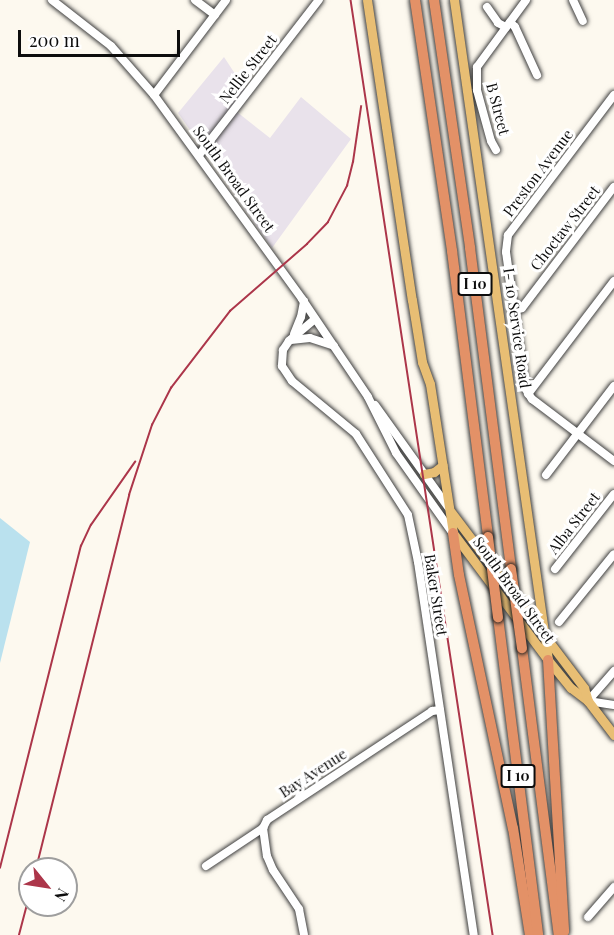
<!DOCTYPE html>
<html>
<head>
<meta charset="utf-8">
<style>
  body { margin:0 }
  #map { position:relative; width:614px; height:935px; overflow:hidden; background:#fdf9ef; font-family:"Playfair Display",serif }
  div>[style] { position:absolute }
  [style*='--x'] { left:calc(var(--x)*1px); top:calc(var(--y)*1px); width:calc(var(--w)*1px); rotate:calc(var(--a)*1deg) }
  .industrial>* { inset:0; background:#e9e2eb }
  .water>* { inset:0; background:#bae1ee }
  .roads { filter:drop-shadow(0 0 2px #404040) drop-shadow(0 0 2px #404040) }
  .minor>* { height:8px; margin:-4px; padding:0 4px; transform-origin:4px; border-radius:4px; background:#fff }
  .major>* { height:9px; margin:-4.5px; padding:0 4.5px; transform-origin:4.5px; border-radius:4.5px; background:#e8be74 }
  .highway>* { height:10px; margin:-5px; padding:0 5px; transform-origin:5px; border-radius:5px; background:#e39167 }
  .rail>* { height:1.5px; margin:-0.75px; padding:0 0.75px; transform-origin:0.75px; border-radius:0.75px; background:#ac364a }
  .bridges { filter:drop-shadow(0 0 2px #1e1e1e) drop-shadow(0 0 2px #1e1e1e) }
  .highway-bridge>* { height:10px; margin:-5px; padding:0 5px; transform-origin:5px; border-radius:5px; background:#e39167 }
  span { translate:-50% -50%; white-space:nowrap; text-align:center; line-height:1.15; -webkit-text-stroke:6px #fff; paint-order:stroke }
  .shield-label span { padding:2px 4px; background:#fff; border:2px solid; border-radius:4px; -webkit-text-stroke-width:0 }
  .shield-label { font-size:14px; color:#0d0d0d; font-weight:700 }
  .street-label { font-size:15px; color:#0d0d0d }
  .north { position:absolute; left:18px; top:857px; width:60px; height:60px; box-sizing:border-box; background:#fff; border:2px solid #9e9e9e; border-radius:50%; rotate:120deg; font-size:16px; font-weight:700; line-height:24px; text-align:center; color:#0d0d0d }
  .north::after { content:''; display:block; margin:auto; width:21px; height:27px; background:#ac364a; clip-path:polygon(50% 0,100% 100%,50% 72%,0 100%) }
  .scale { position:absolute; left:18px; top:30px; width:162px; height:27px; box-sizing:border-box; border:3px solid #0d0d0d; border-top:0; padding-left:8px; font-size:18px; line-height:21px; white-space:nowrap; color:#0d0d0d; -webkit-text-stroke:4px #fff; paint-order:stroke }
</style>
</head>
<body>
<div id="map">
  <div class="industrial">
    <i style="clip-path:polygon(224px 57px,249px 95px,237px 112px,270px 138px,301px 97px,351px 139px,272px 248px,178px 113px)"></i>
  </div>
  <div class="water">
    <i style="clip-path:polygon(0 518px,30px 542px,0 663px)"></i>
  </div>
  <div class="roads">
    <div class="minor">
      <i style="--x:52;--y:0;--w:75;--a:37.9"></i>
      <i style="--x:111;--y:46;--w:65;--a:48.7"></i>
      <i style="--x:154;--y:95;--w:252;--a:54"></i>
      <i style="--x:302;--y:299;--w:118;--a:56"></i>
      <i style="--x:368;--y:397;--w:63;--a:63.4"></i>
      <i style="--x:396;--y:453;--w:97;--a:54.7"></i>
      <i style="--x:195;--y:0;--w:25;--a:37"></i>
      <i style="--x:573;--y:0;--w:23;--a:65"></i>
      <i style="--x:487;--y:7;--w:19;--a:55"></i>
      <i style="--x:498;--y:23;--w:9;--a:27"></i>
      <i style="--x:510;--y:22;--w:7;--a:45"></i>
      <i style="--x:515;--y:27;--w:53;--a:65.4"></i>
      <i style="--x:154;--y:95;--w:119;--a:-52.8"></i>
      <i style="--x:614;--y:95;--w:176;--a:127.1"></i>
      <i style="--x:508;--y:235;--w:17;--a:97"></i>
      <i style="--x:506;--y:252;--w:137;--a:82"></i>
      <i style="--x:525;--y:388;--w:13;--a:58"></i>
      <i style="--x:532;--y:399;--w:103;--a:37.1"></i>
      <i style="--x:496;--y:150;--w:10;--a:-119"></i>
      <i style="--x:491;--y:141;--w:53;--a:-105.4"></i>
      <i style="--x:477;--y:90;--w:23;--a:-90"></i>
      <i style="--x:477;--y:67;--w:83;--a:-53.8"></i>
      <i style="--x:199;--y:155;--w:196;--a:-52.3"></i>
      <i style="--x:513;--y:311;--w:9;--a:-18"></i>
      <i style="--x:522;--y:308;--w:152;--a:-52.8"></i>
      <i style="--x:315;--y:319;--w:34;--a:140"></i>
      <i style="--x:289;--y:341;--w:11;--a:124"></i>
      <i style="--x:283;--y:350;--w:16;--a:94"></i>
      <i style="--x:282;--y:366;--w:18;--a:56"></i>
      <i style="--x:292;--y:381;--w:83;--a:39.6"></i>
      <i style="--x:356;--y:434;--w:96;--a:57.3"></i>
      <i style="--x:408;--y:515;--w:48;--a:78"></i>
      <i style="--x:418;--y:562;--w:377;--a:81.5"></i>
      <i style="--x:294;--y:334;--w:18;--a:-68"></i>
      <i style="--x:301;--y:317;--w:16;--a:-79"></i>
      <i style="--x:291;--y:340;--w:19;--a:-6"></i>
      <i style="--x:310;--y:338;--w:25;--a:18"></i>
      <i style="--x:528;--y:394;--w:142;--a:-52.7"></i>
      <i style="--x:375;--y:405;--w:125;--a:54.4"></i>
      <i style="--x:546;--y:475;--w:112;--a:-52.6"></i>
      <i style="--x:555;--y:569;--w:95;--a:-51.8"></i>
      <i style="--x:559;--y:622;--w:87;--a:-51"></i>
      <i style="--x:588;--y:701;--w:40;--a:-49"></i>
      <i style="--x:588;--y:701;--w:26;--a:9"></i>
      <i style="--x:263;--y:828;--w:28;--a:82"></i>
      <i style="--x:267;--y:856;--w:15;--a:67"></i>
      <i style="--x:273;--y:870;--w:47;--a:56.3"></i>
      <i style="--x:299;--y:909;--w:26;--a:79"></i>
      <i style="--x:206;--y:866;--w:69;--a:-33.7"></i>
      <i style="--x:263;--y:828;--w:9;--a:-63"></i>
      <i style="--x:267;--y:820;--w:198;--a:-33.4"></i>
      <i style="--x:432;--y:711;--w:8;--a:-7"></i>
      <i style="--x:588;--y:917;--w:40;--a:-49"></i>
    </div>
    <div class="major">
      <i style="--x:367;--y:0;--w:303;--a:81.5"></i>
      <i style="--x:412;--y:300;--w:63;--a:80.8"></i>
      <i style="--x:422;--y:362;--w:23;--a:70"></i>
      <i style="--x:430;--y:384;--w:151;--a:81.2"></i>
      <i style="--x:453;--y:533;--w:159;--a:53.2"></i>
      <i style="--x:548;--y:660;--w:36;--a:51"></i>
      <i style="--x:571;--y:688;--w:21;--a:37"></i>
      <i style="--x:588;--y:701;--w:43;--a:52.6"></i>
      <i style="--x:454;--y:0;--w:667;--a:81.89"></i>
      <i style="--x:424;--y:474;--w:10;--a:-11"></i>
      <i style="--x:434;--y:472;--w:11;--a:-38"></i>
      <i style="--x:451;--y:512;--w:221;--a:52.9"></i>
      <i style="--x:584;--y:688;--w:14;--a:73"></i>
    </div>
    <div class="highway">
      <i style="--x:415;--y:0;--w:254;--a:81.6"></i>
      <i style="--x:452;--y:251;--w:288;--a:82.8"></i>
      <i style="--x:434;--y:0;--w:251;--a:81.7"></i>
      <i style="--x:470;--y:248;--w:324;--a:82.7"></i>
      <i style="--x:453;--y:533;--w:42;--a:81.9"></i>
      <i style="--x:459;--y:575;--w:259;--a:78"></i>
      <i style="--x:513;--y:828;--w:108;--a:81"></i>
      <i style="--x:498;--y:617;--w:321;--a:82.8"></i>
      <i style="--x:522;--y:648;--w:289;--a:82.7"></i>
      <i style="--x:548;--y:660;--w:272;--a:86.6"></i>
    </div>
  </div>
  <div class="rail">
    <i style="--x:351;--y:0;--w:946;--a:81.36"></i>
    <i style="--x:0;--y:868;--w:332;--a:-75.9"></i>
    <i style="--x:81;--y:546;--w:23;--a:-65"></i>
    <i style="--x:91;--y:525;--w:77;--a:-55.1"></i>
    <i style="--x:36;--y:869;--w:385;--a:-76"></i>
    <i style="--x:129;--y:495;--w:74;--a:-71.8"></i>
    <i style="--x:152;--y:425;--w:42;--a:-62.8"></i>
    <i style="--x:171;--y:388;--w:97;--a:-52.5"></i>
    <i style="--x:230;--y:311;--w:102;--a:-41"></i>
    <i style="--x:307;--y:244;--w:30;--a:-46"></i>
    <i style="--x:328;--y:222;--w:41;--a:-62.2"></i>
    <i style="--x:347;--y:186;--w:25;--a:-76"></i>
    <i style="--x:353;--y:162;--w:56;--a:-81.7"></i>
    <i style="--x:19;--y:935;--w:43;--a:-75.3"></i>
  </div>
  <div class="bridges">
    <div class="highway-bridge">
      <i style="--x:488;--y:537;--w:81;--a:82.9"></i>
      <i style="--x:511;--y:569;--w:80;--a:82.1"></i>
    </div>
  </div>
  <div class="shield-label">
    <span style="left:475px;top:284px">I 10</span>
    <span style="left:518px;top:776px">I 10</span>
  </div>
  <div class="street-label">
    <span style="left:248px;top:69px;rotate:-52deg">Nellie Street</span>
    <span style="left:498px;top:109px;rotate:75deg">B Street</span>
    <span style="left:538px;top:173px;rotate:-53deg">Preston Avenue</span>
    <span style="left:234px;top:179px;rotate:54deg">South Broad Street</span>
    <span style="left:565px;top:228px;rotate:-52deg">Choctaw Street</span>
    <span style="left:517px;top:328px;rotate:82deg">I- 10 Service Road</span>
    <span style="left:574px;top:523px;rotate:-52deg">Alba Street</span>
    <span style="left:514px;top:590px;rotate:54deg">South Broad Street</span>
    <span style="left:436px;top:595px;rotate:81deg">Baker Street</span>
    <span style="left:313px;top:773px;rotate:-33deg">Bay Avenue</span>
  </div>
  <div class="north">N</div>
  <div class="scale">200 m</div>
</div>
</body>
</html>
